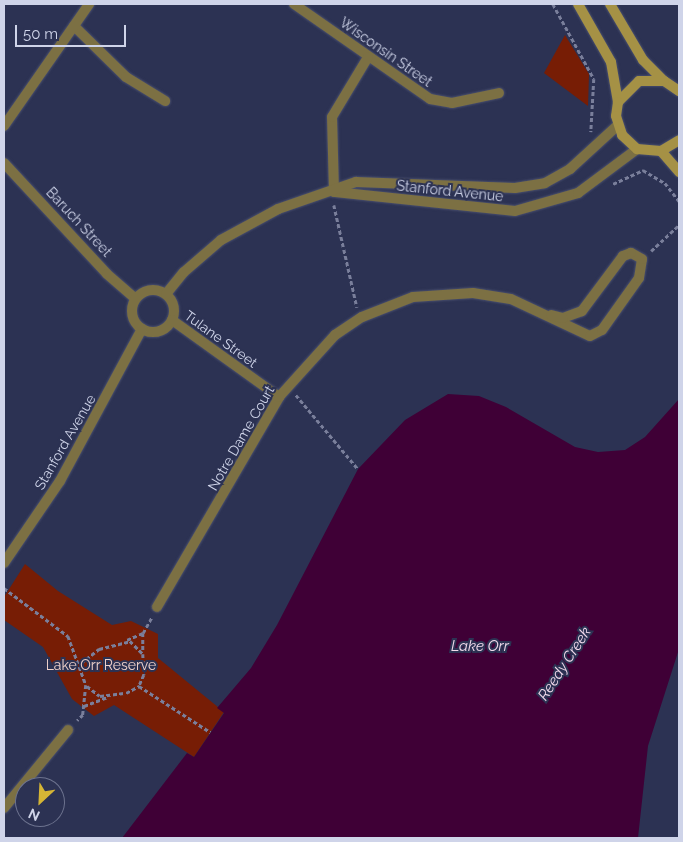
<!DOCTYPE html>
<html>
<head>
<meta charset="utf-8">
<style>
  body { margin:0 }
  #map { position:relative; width:683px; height:842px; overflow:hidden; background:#2c3253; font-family:Raleway,sans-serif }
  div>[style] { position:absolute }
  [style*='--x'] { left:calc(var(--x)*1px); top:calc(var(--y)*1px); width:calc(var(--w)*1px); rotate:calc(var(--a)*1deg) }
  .green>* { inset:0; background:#771d05 }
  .water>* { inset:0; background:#3f0036 }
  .path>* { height:2.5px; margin-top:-1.25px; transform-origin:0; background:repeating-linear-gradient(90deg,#7a7f9b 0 4px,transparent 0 6.5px) }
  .roads { filter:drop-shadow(0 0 1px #494f6e) drop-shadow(0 0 1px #494f6e) }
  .street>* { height:10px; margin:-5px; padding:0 5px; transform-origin:5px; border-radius:5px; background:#7c7043 }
  .street>.ring { margin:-5px; padding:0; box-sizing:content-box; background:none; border:10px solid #7c7043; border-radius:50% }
  .secondary>* { height:10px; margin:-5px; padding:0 5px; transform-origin:5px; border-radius:5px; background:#a59145 }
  span { translate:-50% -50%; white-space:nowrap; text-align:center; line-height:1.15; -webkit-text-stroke:4px #2c3253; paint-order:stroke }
  .street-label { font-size:14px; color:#cfd4e9 }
  .park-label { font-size:14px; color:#f1d3cc }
  .water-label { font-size:15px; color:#f3dbed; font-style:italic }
  .frame { position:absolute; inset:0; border:5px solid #cfd4e9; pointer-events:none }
  .north { position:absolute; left:15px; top:777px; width:50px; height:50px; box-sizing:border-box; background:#2c3253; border:1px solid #6d738f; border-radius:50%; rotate:205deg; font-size:14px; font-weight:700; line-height:20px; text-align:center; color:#cfd4e9 }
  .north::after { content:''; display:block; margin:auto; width:18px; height:22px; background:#d5b535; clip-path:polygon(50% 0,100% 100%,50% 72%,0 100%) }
  .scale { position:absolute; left:15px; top:25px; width:111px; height:22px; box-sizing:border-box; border:2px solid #cfd4e9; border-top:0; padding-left:6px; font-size:15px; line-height:18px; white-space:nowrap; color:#cfd4e9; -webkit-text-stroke:4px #2c3253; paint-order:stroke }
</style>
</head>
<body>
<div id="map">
  <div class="green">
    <i style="clip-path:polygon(565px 35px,589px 74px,588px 106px,544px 73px)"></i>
    <i style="clip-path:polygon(25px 564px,58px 591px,112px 625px,131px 621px,158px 634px,158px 658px,224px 712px,194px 757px,114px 705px,94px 716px,72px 699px,43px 647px,4px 620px,4px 597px)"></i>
  </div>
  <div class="water">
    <i style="clip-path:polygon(448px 394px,479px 396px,506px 407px,575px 447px,598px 452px,625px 450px,645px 437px,679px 399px,679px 649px,648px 746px,638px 838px,122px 838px,187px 753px,194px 757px,224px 713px,217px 708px,251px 668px,277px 625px,358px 469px,405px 420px)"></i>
  </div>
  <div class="path">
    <i style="--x:553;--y:4;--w:85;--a:61.3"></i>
    <i style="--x:594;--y:79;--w:53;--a:93.2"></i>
    <i style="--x:613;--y:184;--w:33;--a:-25"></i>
    <i style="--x:643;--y:170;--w:26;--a:31"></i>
    <i style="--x:665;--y:183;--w:23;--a:52"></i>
    <i style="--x:334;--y:205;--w:105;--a:77.3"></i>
    <i style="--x:651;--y:251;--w:38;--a:-43"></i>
    <i style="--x:296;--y:395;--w:97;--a:50"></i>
    <i style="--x:4;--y:588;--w:80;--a:36.9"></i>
    <i style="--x:68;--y:636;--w:52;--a:69.8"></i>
    <i style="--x:86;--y:685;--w:30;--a:96"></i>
    <i style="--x:83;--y:715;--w:8;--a:135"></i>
    <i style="--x:143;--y:633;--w:19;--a:90"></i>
    <i style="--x:127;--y:640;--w:17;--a:-24"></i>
    <i style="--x:143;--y:633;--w:18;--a:-61"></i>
    <i style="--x:81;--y:663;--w:23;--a:-38"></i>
    <i style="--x:99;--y:649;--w:32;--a:-14"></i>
    <i style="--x:130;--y:641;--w:18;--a:45"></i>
    <i style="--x:143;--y:654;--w:21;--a:87"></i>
    <i style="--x:144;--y:675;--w:12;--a:114"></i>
    <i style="--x:87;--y:686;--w:16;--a:38"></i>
    <i style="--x:100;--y:696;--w:26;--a:-7"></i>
    <i style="--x:126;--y:693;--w:15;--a:-28"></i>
    <i style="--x:139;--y:686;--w:85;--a:32.9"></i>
    <i style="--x:84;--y:706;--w:25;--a:-21"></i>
  </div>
  <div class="roads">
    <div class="street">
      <i style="--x:294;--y:4;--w:166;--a:34.9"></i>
      <i style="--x:430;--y:99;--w:22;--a:10"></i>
      <i style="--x:452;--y:103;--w:48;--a:-12"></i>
      <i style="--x:74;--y:26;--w:73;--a:44.4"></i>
      <i style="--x:126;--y:77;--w:46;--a:31.6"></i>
      <i style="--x:4;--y:126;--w:149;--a:-55.1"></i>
      <i style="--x:4;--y:163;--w:151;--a:47.1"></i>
      <i style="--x:107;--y:274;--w:37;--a:41"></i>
      <i style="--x:334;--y:192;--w:75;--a:-91.5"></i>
      <i style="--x:332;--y:117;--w:70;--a:-59"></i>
      <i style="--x:335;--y:192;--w:181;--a:6"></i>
      <i style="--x:515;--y:211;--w:66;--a:-15.9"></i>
      <i style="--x:578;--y:193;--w:74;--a:-36.7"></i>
      <i class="ring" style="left:132px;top:290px;width:32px;height:32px"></i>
      <i style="--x:166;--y:294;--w:28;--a:-51"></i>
      <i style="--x:184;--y:272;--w:49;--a:-40.9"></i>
      <i style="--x:221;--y:240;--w:65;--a:-28.5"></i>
      <i style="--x:278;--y:209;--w:83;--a:-19.1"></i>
      <i style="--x:356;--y:182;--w:159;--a:2.2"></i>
      <i style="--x:515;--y:188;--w:30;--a:-9"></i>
      <i style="--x:545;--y:183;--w:29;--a:-29"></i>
      <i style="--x:570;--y:169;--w:64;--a:-42.5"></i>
      <i style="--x:172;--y:320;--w:132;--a:35.7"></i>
      <i style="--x:4;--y:563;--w:99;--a:-55.7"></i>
      <i style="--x:60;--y:481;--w:173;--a:-61.7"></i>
      <i style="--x:157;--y:607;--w:243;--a:-59.8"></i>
      <i style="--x:279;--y:397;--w:84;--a:-47.9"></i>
      <i style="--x:335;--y:335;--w:32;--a:-34"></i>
      <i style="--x:362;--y:317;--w:55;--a:-21.4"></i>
      <i style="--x:413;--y:297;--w:60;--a:-3.8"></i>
      <i style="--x:473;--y:293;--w:38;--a:9"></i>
      <i style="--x:511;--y:299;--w:87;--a:25.1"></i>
      <i style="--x:590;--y:336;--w:13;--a:-27"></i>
      <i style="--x:602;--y:330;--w:64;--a:-54.6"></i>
      <i style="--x:639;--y:278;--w:19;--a:-81"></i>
      <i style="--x:642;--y:259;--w:13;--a:-151"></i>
      <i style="--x:631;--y:253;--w:9;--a:159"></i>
      <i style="--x:623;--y:256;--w:69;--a:126.7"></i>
      <i style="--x:582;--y:311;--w:20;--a:160"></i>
      <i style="--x:563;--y:318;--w:12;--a:-166"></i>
      <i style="--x:4;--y:808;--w:101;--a:-50.6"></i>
    </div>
    <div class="secondary">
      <i style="--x:578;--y:4;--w:67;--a:60.4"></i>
      <i style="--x:611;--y:62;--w:41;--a:80.1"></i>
      <i style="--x:610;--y:4;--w:65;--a:59.5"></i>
      <i style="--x:643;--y:60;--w:30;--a:45"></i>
      <i style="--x:679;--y:91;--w:18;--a:-146"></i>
      <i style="--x:664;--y:81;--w:25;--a:180"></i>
      <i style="--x:639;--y:81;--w:30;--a:135"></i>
      <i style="--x:618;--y:102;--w:14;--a:98"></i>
      <i style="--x:616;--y:116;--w:20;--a:72"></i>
      <i style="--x:622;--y:135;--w:21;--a:43"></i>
      <i style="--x:637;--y:149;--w:24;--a:5"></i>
      <i style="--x:661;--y:151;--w:21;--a:-31"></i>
      <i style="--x:661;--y:151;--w:28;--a:49"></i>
    </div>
  </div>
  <div class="street-label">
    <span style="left:386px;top:52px;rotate:35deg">Wisconsin Street</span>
    <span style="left:450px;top:191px;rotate:6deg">Stanford Avenue</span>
    <span style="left:79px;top:222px;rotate:47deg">Baruch Street</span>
    <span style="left:221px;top:339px;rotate:36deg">Tulane Street</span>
    <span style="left:241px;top:438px;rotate:-60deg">Notre Dame Court</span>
    <span style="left:65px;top:442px;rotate:-60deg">Stanford Avenue</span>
  </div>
  <div class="park-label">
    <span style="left:101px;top:665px">Lake Orr Reserve</span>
  </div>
  <div class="water-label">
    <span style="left:480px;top:647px">Lake Orr</span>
    <span style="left:565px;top:664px;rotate:-57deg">Reedy Creek</span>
  </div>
  <div class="frame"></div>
  <div class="north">N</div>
  <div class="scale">50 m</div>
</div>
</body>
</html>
